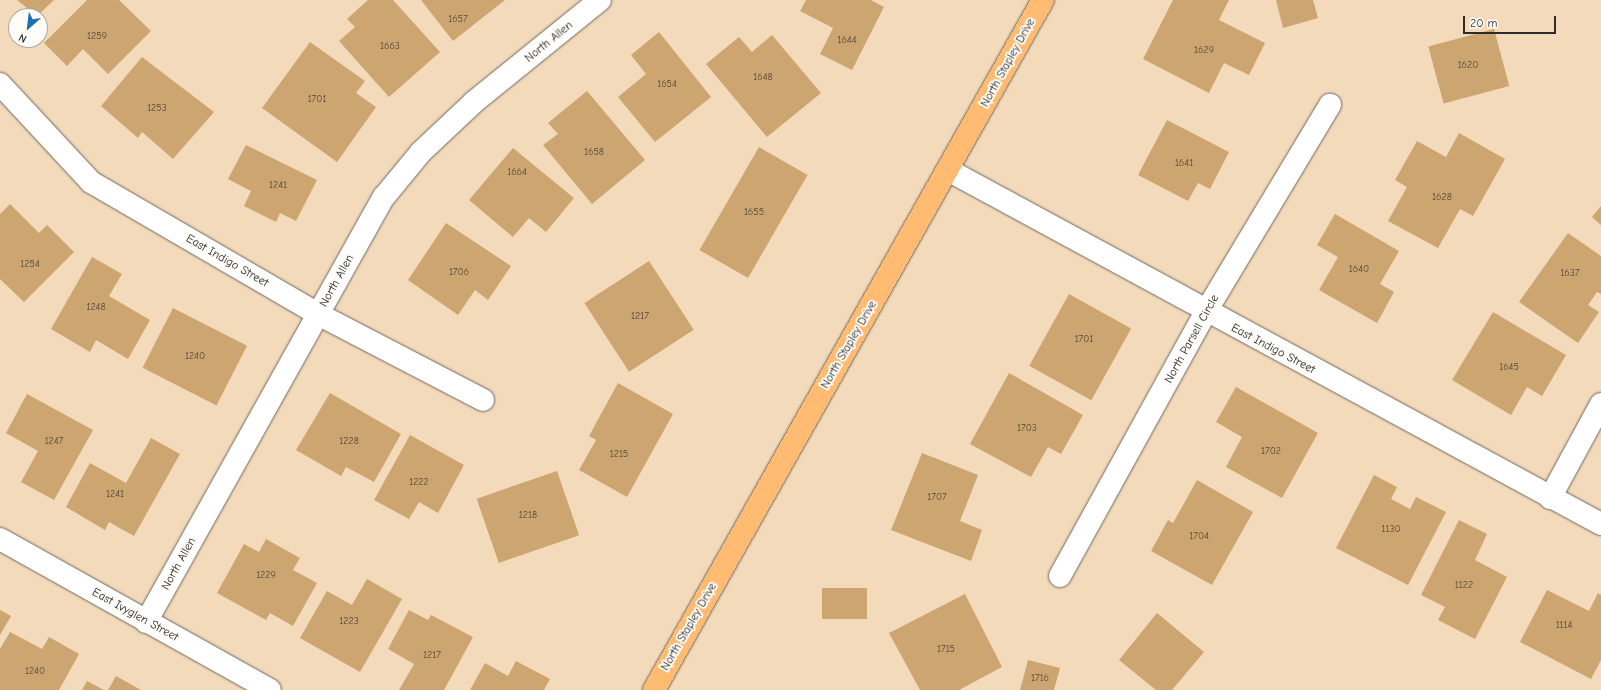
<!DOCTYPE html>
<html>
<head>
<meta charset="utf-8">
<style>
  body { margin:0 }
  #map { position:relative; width:1601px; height:690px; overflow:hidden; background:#f3dabb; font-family:"Comic Neue",sans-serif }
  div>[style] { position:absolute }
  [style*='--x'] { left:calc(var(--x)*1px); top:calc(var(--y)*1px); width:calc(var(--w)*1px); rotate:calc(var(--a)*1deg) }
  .building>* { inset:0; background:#cca570; transform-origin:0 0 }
  .roads { filter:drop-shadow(0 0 1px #71685d) drop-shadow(0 0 1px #71685d) }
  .minor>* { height:22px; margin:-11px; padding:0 11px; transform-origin:11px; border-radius:11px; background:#fff }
  .major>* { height:22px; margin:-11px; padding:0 11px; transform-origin:11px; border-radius:11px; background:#ffbb71 }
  span { translate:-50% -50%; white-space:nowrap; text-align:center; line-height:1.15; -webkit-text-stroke:4px #fdfcf7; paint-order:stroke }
  .number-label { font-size:10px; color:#534a3c }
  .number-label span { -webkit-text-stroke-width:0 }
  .street-label { font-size:12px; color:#2b2b2b }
  .north { position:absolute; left:8px; top:8px; width:40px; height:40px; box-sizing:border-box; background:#fdfcf7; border:1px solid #a9a8a5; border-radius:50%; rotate:208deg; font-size:11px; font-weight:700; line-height:16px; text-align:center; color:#2b2b2b }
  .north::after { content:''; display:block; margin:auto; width:14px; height:18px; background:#1f6fb2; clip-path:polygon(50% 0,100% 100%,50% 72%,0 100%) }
  .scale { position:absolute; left:1463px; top:16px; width:93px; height:18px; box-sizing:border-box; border:2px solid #2b2b2b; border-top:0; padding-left:5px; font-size:12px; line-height:14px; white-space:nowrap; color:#2b2b2b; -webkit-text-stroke:3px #fdfcf7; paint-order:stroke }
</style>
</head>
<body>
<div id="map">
  <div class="building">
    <i style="clip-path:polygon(17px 0,54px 0,37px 16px)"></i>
    <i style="clip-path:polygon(87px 0,119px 0,151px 31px,108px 74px,83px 49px,67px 66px,44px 43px)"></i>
    <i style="clip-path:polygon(368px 0,393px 0,440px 52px,389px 97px,339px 41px,355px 27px,347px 19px)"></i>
    <i style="clip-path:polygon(421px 0,505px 0,453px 41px)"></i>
    <i style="clip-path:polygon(806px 0,871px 0,884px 7px,852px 70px,820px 54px,833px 28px,800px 11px)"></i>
    <i style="clip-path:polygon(1173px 0,1229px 0,1219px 20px,1265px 43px,1249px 75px,1224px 63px,1209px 93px,1143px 59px)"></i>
    <i style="clip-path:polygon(1276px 0,1313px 0,1318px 18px,1283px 28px)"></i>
    <i style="left:1494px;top:29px;width:59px;height:68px;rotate:75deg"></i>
    <i style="clip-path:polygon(659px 32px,711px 97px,655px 142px,618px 97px,646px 74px,631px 55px)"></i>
    <i style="clip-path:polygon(772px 35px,821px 93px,767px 137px,706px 64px,739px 37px,752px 52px)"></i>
    <i style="clip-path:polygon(310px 42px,365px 81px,356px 93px,376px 107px,337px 162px,262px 108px)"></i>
    <i style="clip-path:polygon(142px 57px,214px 112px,173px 159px,142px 132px,138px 138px,101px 106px)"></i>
    <i style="clip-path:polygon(587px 91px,645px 160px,592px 204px,543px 145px,558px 134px,548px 123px)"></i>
    <i style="clip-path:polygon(1167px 120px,1229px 152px,1210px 189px,1198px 183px,1188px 201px,1138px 175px)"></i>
    <i style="clip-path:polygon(1459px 133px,1505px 159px,1473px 216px,1460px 209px,1438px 248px,1388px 221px,1407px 187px,1395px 180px,1417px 141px,1446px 157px)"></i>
    <i style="clip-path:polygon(246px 145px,317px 180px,296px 221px,280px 213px,276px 222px,244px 206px,251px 191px,228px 179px)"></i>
    <i style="left:759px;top:147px;width:56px;height:119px;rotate:30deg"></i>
    <i style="clip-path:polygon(513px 148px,574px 198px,546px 232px,529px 218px,513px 237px,469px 200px)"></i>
    <i style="clip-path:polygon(10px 204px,39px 233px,47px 225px,74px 252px,24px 302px,0 279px,0 214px)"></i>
    <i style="clip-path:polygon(1601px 206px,1601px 225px,1592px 217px)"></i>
    <i style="clip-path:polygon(1335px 214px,1399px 251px,1380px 284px,1394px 292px,1377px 323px,1319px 290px,1338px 257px,1317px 245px)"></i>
    <i style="clip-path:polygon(446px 223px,511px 266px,488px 300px,475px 290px,458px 315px,408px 280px)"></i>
    <i style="clip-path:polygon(1568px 233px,1601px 256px,1601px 294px,1597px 292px,1588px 305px,1599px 312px,1578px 343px,1519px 302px)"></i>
    <i style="clip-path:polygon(92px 257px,122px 274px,109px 296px,150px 320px,128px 359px,96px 340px,90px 352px,51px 329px)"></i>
    <i style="left:649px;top:261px;width:82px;height:77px;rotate:57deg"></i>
    <i style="left:1069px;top:294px;width:71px;height:82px;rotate:29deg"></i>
    <i style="left:173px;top:308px;width:83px;height:67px;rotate:27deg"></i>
    <i style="clip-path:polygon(1493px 312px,1566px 355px,1542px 396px,1527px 387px,1511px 415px,1452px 380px)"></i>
    <i style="clip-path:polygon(1009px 373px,1083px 415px,1061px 454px,1048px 447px,1031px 477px,970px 444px)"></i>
    <i style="clip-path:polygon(618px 383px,673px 414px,627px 497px,579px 470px,596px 440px,589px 436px)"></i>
    <i style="clip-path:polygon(1236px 387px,1318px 433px,1282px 498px,1226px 467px,1242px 437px,1216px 422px)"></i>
    <i style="clip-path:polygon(330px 393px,401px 434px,374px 482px,346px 467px,341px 476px,296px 450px)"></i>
    <i style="clip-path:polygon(27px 394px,93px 430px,54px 500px,21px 482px,38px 451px,6px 433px)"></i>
    <i style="clip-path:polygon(410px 435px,464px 465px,438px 513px,419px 502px,409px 519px,374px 500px)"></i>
    <i style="clip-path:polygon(151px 438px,180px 454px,134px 536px,109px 522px,105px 530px,66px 507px,90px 463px,126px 483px)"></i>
    <i style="clip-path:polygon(922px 453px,978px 475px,960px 521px,982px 530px,971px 561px,891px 530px)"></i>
    <i style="left:557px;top:471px;width:68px;height:85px;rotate:71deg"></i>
    <i style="clip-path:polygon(1374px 475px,1397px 487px,1391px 499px,1410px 509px,1416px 497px,1446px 512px,1408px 585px,1336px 548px)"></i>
    <i style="clip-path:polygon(1197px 480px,1253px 512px,1212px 585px,1151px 551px,1168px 520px,1173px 523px)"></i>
    <i style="clip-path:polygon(1459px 520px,1487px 534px,1475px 560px,1507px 577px,1475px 639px,1438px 620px,1445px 607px,1421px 595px)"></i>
    <i style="clip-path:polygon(266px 539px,300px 558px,293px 570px,317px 583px,293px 626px,270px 613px,266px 620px,217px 593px,244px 544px,259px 552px)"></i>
    <i style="clip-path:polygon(367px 579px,402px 599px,360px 672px,300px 638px,327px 591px,352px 605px)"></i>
    <i style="left:822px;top:588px;width:45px;height:31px"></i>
    <i style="clip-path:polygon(1547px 590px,1589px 611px,1598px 593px,1601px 595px,1601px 660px,1591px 679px,1520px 642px)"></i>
    <i style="clip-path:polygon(965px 594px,1002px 667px,959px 690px,920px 690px,889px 633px)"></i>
    <i style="clip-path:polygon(0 610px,11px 616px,0 635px)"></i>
    <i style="clip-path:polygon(409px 610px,428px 620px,431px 615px,473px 637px,444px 690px,399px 690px,414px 664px,388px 649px)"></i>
    <i style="clip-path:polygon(1157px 613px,1204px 652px,1172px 690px,1156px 690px,1119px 660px)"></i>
    <i style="clip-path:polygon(10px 632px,42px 649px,49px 637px,79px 654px,59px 690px,0 690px,0 649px)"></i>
    <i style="clip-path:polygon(1028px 660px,1060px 668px,1054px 690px,1020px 690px)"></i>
    <i style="clip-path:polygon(516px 661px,550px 679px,544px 690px,470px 690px,485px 663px,508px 676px)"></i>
    <i style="clip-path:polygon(116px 676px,141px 690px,108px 690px)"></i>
    <i style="clip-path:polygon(87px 681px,104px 690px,82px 690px)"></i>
  </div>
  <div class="roads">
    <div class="minor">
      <i style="--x:0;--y:84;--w:134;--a:47.1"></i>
      <i style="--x:91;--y:182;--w:263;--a:30.2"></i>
      <i style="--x:318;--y:314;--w:186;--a:27.5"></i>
      <i style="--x:948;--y:170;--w:743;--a:28.46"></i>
      <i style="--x:1550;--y:498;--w:107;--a:-61.5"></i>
      <i style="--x:0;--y:539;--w:309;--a:29.2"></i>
      <i style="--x:1060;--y:576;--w:300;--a:-61.1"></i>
      <i style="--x:1205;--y:313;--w:243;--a:-59"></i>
      <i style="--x:146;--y:622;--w:487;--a:-60.8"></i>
      <i style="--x:384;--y:197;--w:58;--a:-50.6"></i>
      <i style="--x:421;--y:152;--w:73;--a:-43.3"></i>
      <i style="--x:474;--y:102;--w:162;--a:-39"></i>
    </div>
    <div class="major">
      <i style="--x:654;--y:690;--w:792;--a:-60.59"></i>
    </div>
  </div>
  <div class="number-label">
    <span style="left:458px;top:20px">1657</span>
    <span style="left:97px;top:37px">1259</span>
    <span style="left:847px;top:41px">1644</span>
    <span style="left:390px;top:47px">1663</span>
    <span style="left:1204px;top:51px">1629</span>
    <span style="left:1468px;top:66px">1620</span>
    <span style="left:763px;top:78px">1648</span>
    <span style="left:667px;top:85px">1654</span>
    <span style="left:317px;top:100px">1701</span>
    <span style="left:157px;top:109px">1253</span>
    <span style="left:594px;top:153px">1658</span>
    <span style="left:1184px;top:164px">1641</span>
    <span style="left:517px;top:173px">1664</span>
    <span style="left:278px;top:186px">1241</span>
    <span style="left:1442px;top:198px">1628</span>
    <span style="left:754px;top:213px">1655</span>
    <span style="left:30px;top:265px">1254</span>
    <span style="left:1359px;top:270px">1640</span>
    <span style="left:459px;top:273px">1706</span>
    <span style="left:1570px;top:274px">1637</span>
    <span style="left:96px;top:308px">1248</span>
    <span style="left:640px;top:317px">1217</span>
    <span style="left:1084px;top:340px">1701</span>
    <span style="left:195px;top:357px">1240</span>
    <span style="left:1509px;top:368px">1645</span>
    <span style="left:1027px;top:429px">1703</span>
    <span style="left:54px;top:442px">1247</span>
    <span style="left:349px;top:442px">1228</span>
    <span style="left:1271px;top:452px">1702</span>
    <span style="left:619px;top:455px">1215</span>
    <span style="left:419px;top:483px">1222</span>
    <span style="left:115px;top:495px">1241</span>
    <span style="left:937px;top:498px">1707</span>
    <span style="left:528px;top:516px">1218</span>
    <span style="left:1391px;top:530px">1130</span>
    <span style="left:1199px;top:537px">1704</span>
    <span style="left:266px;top:576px">1229</span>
    <span style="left:1464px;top:586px">1122</span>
    <span style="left:349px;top:622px">1223</span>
    <span style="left:1564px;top:626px">1114</span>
    <span style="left:946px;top:650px">1715</span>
    <span style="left:432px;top:656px">1217</span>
    <span style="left:35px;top:672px">1240</span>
    <span style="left:1040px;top:679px">1716</span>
  </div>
  <div class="street-label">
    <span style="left:549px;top:42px;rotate:-39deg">North Allen</span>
    <span style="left:1008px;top:63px;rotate:-61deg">North Stapley Drive</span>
    <span style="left:227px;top:261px;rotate:30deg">East Indigo Street</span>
    <span style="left:337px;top:281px;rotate:-61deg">North Allen</span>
    <span style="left:1192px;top:339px;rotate:-61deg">North Parsell Circle</span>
    <span style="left:849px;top:345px;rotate:-60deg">North Stapley Drive</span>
    <span style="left:1273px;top:349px;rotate:28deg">East Indigo Street</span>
    <span style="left:179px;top:564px;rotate:-61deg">North Allen</span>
    <span style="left:135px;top:615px;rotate:29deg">East Ivyglen Street</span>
    <span style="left:689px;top:627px;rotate:-60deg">North Stapley Drive</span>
  </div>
  <div class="north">N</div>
  <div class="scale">20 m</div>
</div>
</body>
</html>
